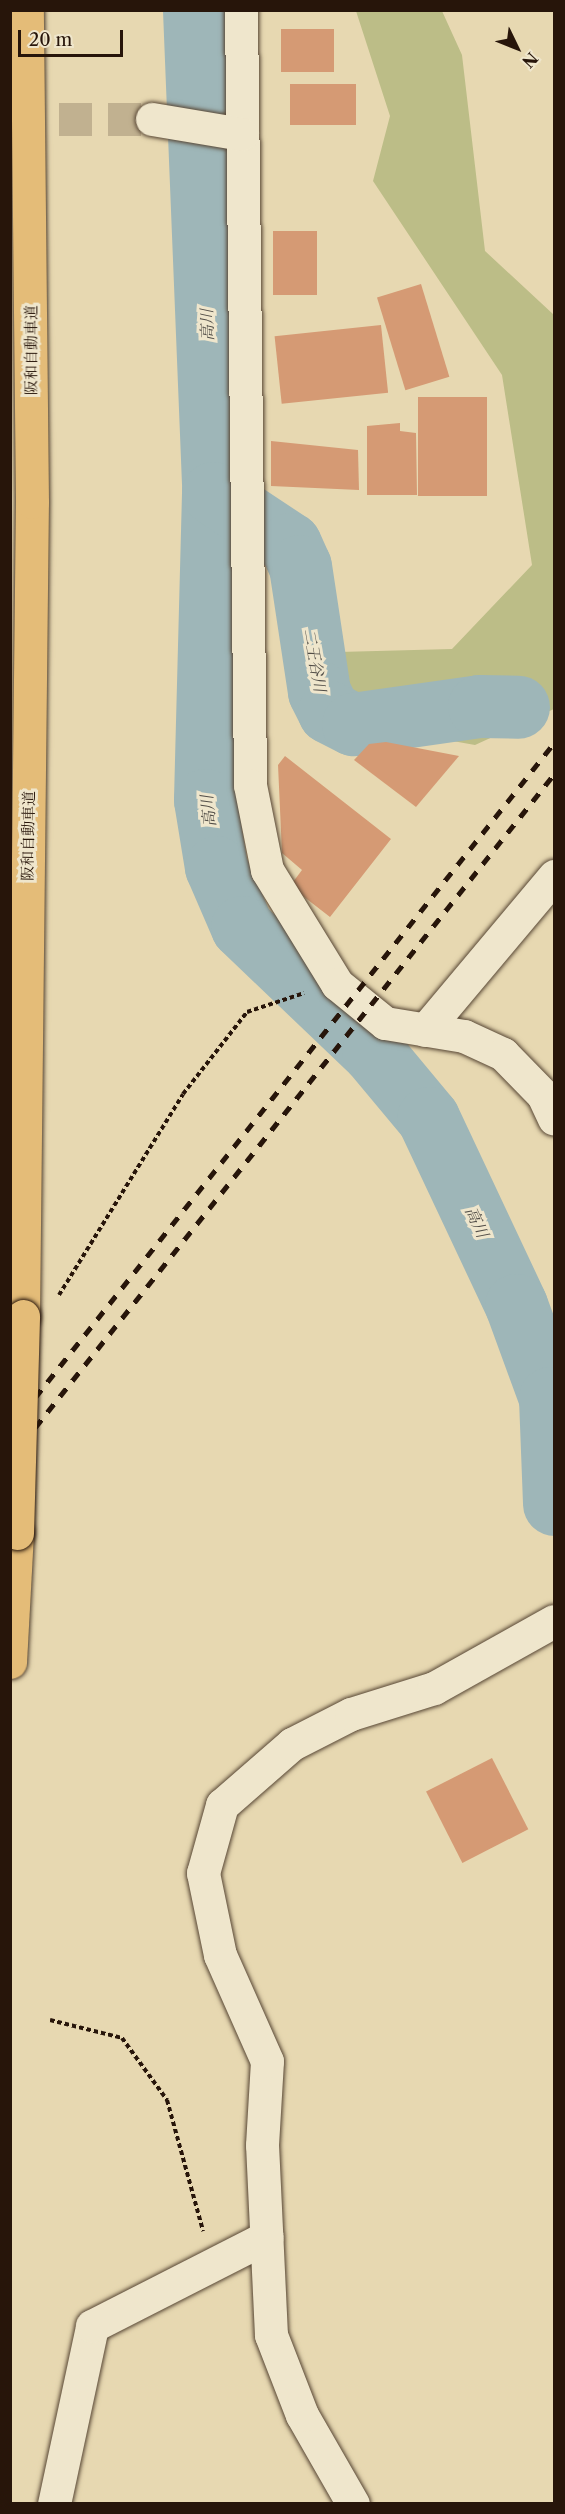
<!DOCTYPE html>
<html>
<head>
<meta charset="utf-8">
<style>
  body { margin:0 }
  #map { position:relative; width:565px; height:2514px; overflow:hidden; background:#e7d8b1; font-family:"Libre Caslon Text","Noto Serif JP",serif }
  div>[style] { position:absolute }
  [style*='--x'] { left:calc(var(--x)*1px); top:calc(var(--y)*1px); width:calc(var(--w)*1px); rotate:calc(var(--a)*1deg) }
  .green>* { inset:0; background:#bcbd87 }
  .river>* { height:63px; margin:-31.5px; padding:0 31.5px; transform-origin:31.5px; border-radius:31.5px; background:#9eb6b8 }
  .building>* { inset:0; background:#d59a74; transform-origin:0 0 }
  .minor-tunnel>* { height:33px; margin-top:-16.5px; transform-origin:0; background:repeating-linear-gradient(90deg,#c1b190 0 33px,transparent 0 49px) }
  .path>* { height:4px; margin-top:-2px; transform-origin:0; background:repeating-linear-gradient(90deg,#27150a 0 4.5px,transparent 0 7.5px) }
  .roads { filter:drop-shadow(0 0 2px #574634) drop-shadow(0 0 2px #574634) }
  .minor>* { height:33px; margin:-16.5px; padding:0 16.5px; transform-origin:16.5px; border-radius:16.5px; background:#efe6cc }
  .highway>* { height:33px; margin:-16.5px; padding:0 16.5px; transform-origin:16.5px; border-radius:16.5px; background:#e4bc78 }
  .rail>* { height:4.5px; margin-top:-2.25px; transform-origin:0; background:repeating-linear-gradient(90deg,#27150a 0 10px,transparent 0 20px) }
  .bridges { filter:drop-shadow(0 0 2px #27150a) drop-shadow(0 0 2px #27150a) }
  .highway-bridge>* { height:33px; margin:-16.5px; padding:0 16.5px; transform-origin:16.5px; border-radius:16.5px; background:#e4bc78 }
  span { translate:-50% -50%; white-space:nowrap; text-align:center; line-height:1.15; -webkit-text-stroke:6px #efe6cc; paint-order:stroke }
  .street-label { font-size:15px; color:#27150a }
  .water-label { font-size:16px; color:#514d47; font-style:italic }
  .frame { position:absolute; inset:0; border:12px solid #27150a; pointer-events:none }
  .north { position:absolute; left:487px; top:18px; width:60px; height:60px; -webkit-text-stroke:4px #efe6cc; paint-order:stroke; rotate:133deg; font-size:16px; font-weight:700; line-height:24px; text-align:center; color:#27150a }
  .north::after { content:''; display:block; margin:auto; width:21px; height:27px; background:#27150a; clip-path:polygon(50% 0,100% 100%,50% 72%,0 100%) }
  .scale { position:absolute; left:18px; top:30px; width:105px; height:27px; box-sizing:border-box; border:3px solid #27150a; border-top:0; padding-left:8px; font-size:18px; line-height:21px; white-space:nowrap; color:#27150a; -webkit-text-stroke:4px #efe6cc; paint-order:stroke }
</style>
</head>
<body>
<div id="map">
  <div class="green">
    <i style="clip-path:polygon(356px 11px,442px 11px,462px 55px,485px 251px,554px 315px,554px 709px,475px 745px,313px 716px,301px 653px,452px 649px,532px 565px,502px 375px,373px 181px,390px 116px)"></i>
  </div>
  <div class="river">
    <i style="--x:194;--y:10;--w:483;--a:87.7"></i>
    <i style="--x:213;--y:493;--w:307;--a:91.5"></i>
    <i style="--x:205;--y:800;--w:68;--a:80.7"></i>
    <i style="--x:216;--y:867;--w:65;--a:66.6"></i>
    <i style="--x:242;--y:927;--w:181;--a:43.7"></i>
    <i style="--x:373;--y:1052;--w:86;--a:50.2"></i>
    <i style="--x:428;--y:1118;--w:207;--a:64.8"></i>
    <i style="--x:516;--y:1305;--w:99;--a:69.9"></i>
    <i style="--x:550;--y:1398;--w:106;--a:87.8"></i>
    <i style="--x:213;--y:493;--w:92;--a:33.5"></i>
    <i style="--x:290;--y:544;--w:24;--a:66"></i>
    <i style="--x:300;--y:566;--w:127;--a:81.4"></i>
    <i style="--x:319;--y:692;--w:22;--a:63"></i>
    <i style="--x:329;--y:712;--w:27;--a:27"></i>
    <i style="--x:353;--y:724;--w:127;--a:-8.1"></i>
    <i style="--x:479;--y:706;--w:39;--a:1"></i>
  </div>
  <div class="building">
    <i style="left:281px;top:29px;width:53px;height:43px"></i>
    <i style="left:356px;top:84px;width:41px;height:66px;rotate:90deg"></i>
    <i style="left:317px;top:231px;width:64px;height:44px;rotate:90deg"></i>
    <i style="left:421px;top:284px;width:97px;height:46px;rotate:73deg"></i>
    <i style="left:381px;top:325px;width:68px;height:107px;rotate:84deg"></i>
    <i style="left:418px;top:397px;width:69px;height:99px"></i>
    <i style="clip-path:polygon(400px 423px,400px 431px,416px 433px,417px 495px,367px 495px,367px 426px)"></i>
    <i style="clip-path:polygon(271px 441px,358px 450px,359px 490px,271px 486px)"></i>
    <i style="clip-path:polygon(386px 742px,459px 756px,416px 807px,354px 760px,369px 744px)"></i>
    <i style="clip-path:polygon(285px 756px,391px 839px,330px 917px,290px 886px,302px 870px,282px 853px,278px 765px)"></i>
    <i style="left:492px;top:1758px;width:80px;height:74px;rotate:63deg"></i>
  </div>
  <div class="minor-tunnel">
    <i style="--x:10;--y:119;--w:142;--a:0"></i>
  </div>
  <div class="path">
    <i style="--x:59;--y:1295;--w:236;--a:-58.3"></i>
    <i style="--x:183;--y:1094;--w:104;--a:-52"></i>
    <i style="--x:247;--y:1012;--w:60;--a:-18.4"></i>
    <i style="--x:50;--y:2020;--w:74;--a:14"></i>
    <i style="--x:122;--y:2038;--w:77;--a:54"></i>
    <i style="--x:167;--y:2100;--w:136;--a:74.6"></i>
  </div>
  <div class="roads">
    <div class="minor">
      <i style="--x:241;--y:10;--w:775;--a:89.33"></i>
      <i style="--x:250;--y:785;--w:87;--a:78.7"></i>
      <i style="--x:267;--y:870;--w:134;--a:58.4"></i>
      <i style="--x:337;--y:984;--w:62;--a:39.1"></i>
      <i style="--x:385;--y:1023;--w:80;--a:9.3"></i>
      <i style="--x:464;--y:1036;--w:43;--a:24.8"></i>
      <i style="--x:503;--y:1054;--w:57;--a:45.7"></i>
      <i style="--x:543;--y:1095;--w:26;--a:65"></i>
      <i style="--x:152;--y:119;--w:91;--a:9.5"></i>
      <i style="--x:425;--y:1030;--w:201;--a:-50"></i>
      <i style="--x:54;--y:2504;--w:182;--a:-77.9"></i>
      <i style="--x:92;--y:2326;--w:196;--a:-27"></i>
      <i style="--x:353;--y:2504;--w:103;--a:-119.8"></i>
      <i style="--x:302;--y:2415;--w:86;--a:-111.2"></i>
      <i style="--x:271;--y:2335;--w:190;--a:-92.7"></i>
      <i style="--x:262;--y:2145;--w:84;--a:-86.6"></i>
      <i style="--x:267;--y:2061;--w:116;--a:-113.9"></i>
      <i style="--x:220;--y:1955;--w:84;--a:-101.7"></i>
      <i style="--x:203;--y:1873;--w:71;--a:-74.4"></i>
      <i style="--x:222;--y:1805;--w:93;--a:-41.1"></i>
      <i style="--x:292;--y:1744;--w:66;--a:-27"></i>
      <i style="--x:351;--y:1714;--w:87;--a:-17.4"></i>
      <i style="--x:434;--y:1688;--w:137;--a:-29.2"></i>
    </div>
    <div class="highway">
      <i style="--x:23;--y:1316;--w:814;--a:-89.37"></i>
      <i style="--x:32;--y:502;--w:492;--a:-90.6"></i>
      <i style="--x:10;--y:1662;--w:129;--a:-86.9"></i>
    </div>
  </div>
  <div class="rail">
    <i style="--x:10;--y:1429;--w:876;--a:-51.59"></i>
    <i style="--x:10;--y:1459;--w:875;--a:-51.54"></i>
  </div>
  <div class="bridges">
    <div class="highway-bridge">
      <i style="--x:17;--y:1533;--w:217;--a:-88.4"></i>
    </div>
  </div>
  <div class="street-label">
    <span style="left:31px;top:350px;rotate:-90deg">阪和自動車道</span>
    <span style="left:28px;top:836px;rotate:-89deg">阪和自動車道</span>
  </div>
  <div class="water-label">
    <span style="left:207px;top:325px;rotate:-92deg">高川</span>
    <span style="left:315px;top:660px;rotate:80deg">二王谷川</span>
    <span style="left:208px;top:811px;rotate:-96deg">高川</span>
    <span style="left:477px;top:1222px;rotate:65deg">高川</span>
  </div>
  <div class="frame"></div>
  <div class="north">N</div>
  <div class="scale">20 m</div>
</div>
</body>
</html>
